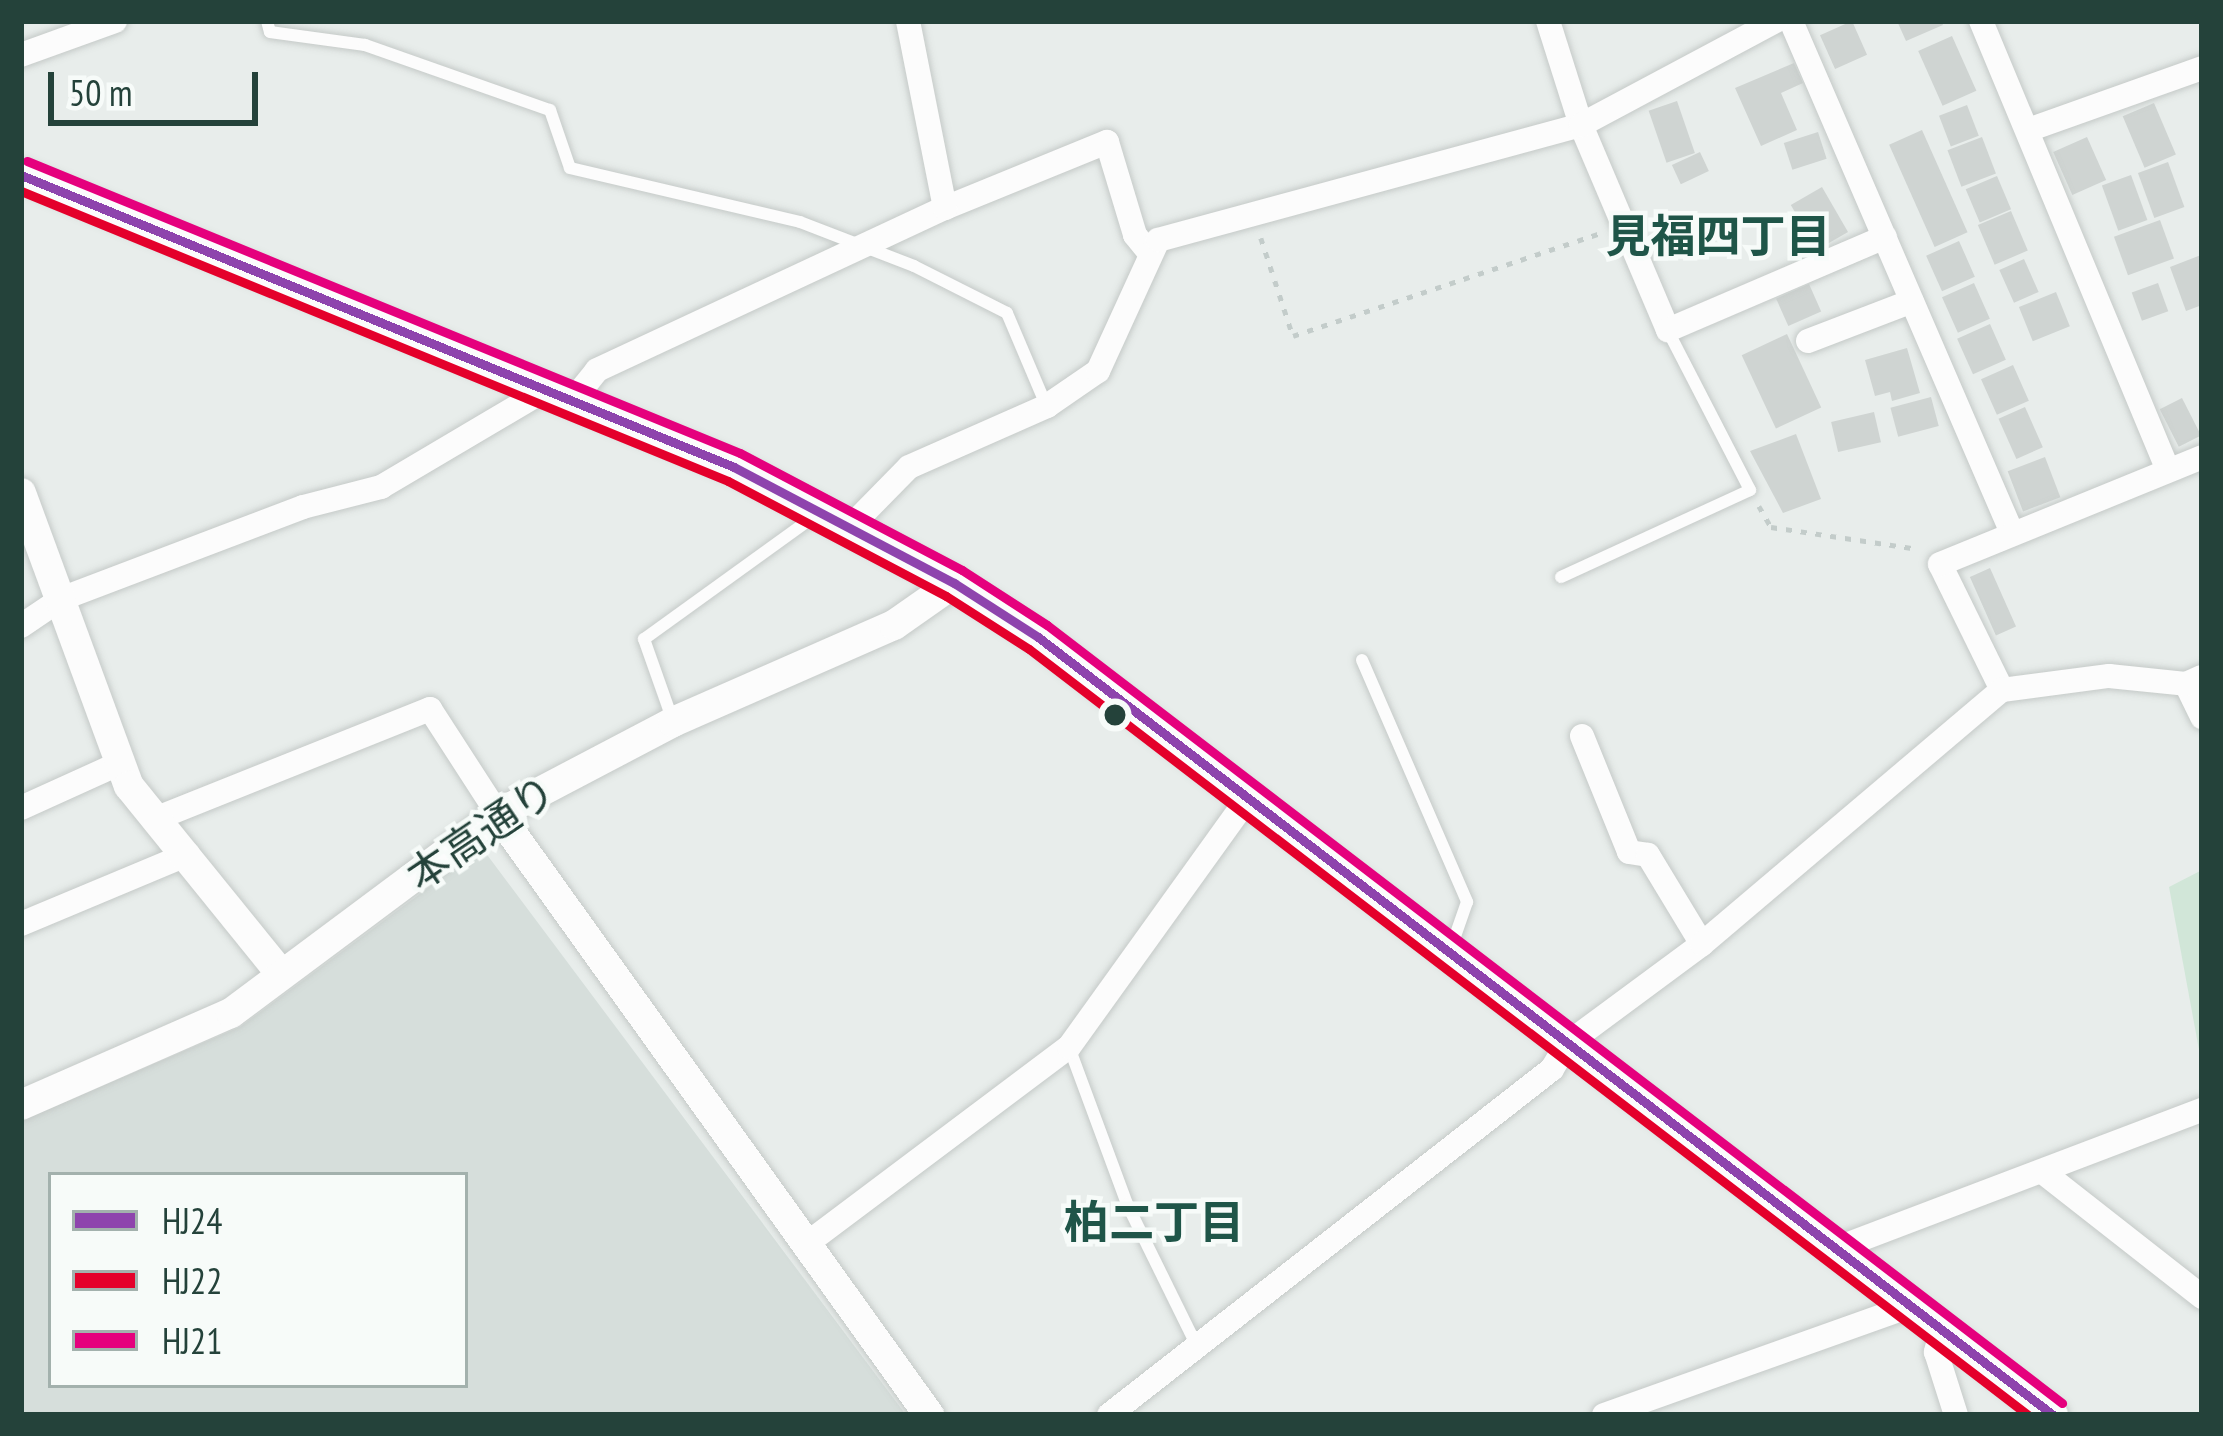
<!DOCTYPE html>
<html>
<head>
<meta charset="utf-8">
<style>
  body { margin:0 }
  #map { position:relative; width:2223px; height:1436px; overflow:hidden; background:#e8edeb; font-family:"PT Sans Narrow","Noto Sans JP",sans-serif }
  div>[style] { position:absolute }
  [style*='--x'] { left:calc(var(--x)*1px); top:calc(var(--y)*1px); width:calc(var(--w)*1px); rotate:calc(var(--a)*1deg) }
  .built>* { inset:0; background:#d6dedb }
  .green>* { inset:0; background:#d1e6d8 }
  .building>* { inset:0; background:#cfd4d2; transform-origin:0 0 }
  .path>* { height:4.5px; margin-top:-2.25px; transform-origin:0; background:repeating-linear-gradient(90deg,#c3ccca 0 6px,transparent 0 15px) }
  .roads { filter:drop-shadow(0 0 3px #c5cac8) drop-shadow(0 0 3px #c5cac8) }
  .service>* { height:12px; margin:-6px; padding:0 6px; transform-origin:6px; border-radius:6px; background:#fcfcfc }
  .minor>* { height:24px; margin:-12px; padding:0 12px; transform-origin:12px; border-radius:12px; background:#fcfcfc }
  .tertiary>* { height:30px; margin:-15px; padding:0 15px; transform-origin:15px; border-radius:15px; background:#fcfcfc }
  .bus-1>* { height:9px; margin:-4.5px; padding:0 4.5px; transform-origin:4.5px; border-radius:4.5px; background:#8e44ad }
  .bus-2>* { height:9px; margin:-4.5px; padding:0 4.5px; transform-origin:4.5px; border-radius:4.5px; background:#e4002b }
  .bus-3>* { height:9px; margin:-4.5px; padding:0 4.5px; transform-origin:4.5px; border-radius:4.5px; background:#e5007d }
  .dots>* { width:33px; height:33px; translate:-50% -50%; box-sizing:border-box; border:6px solid #f7fbf9; border-radius:50% }
  span { translate:-50% -50%; white-space:nowrap; text-align:center; line-height:1.15; -webkit-text-stroke:9px #f7fbf9; paint-order:stroke }
  .street-label { font-size:42px; color:#24423a }
  .neighbourhood-label { font-size:45px; color:#1f5548; font-weight:700 }
  .frame { position:absolute; inset:0; border:24px solid #24423a; pointer-events:none }
  .legend { position:absolute; left:48px; top:1172px; width:420px; height:216px; box-sizing:border-box; background:#f7fbf9; border:3px solid #a3b1ad; margin:0; padding:15px 21px; list-style:none; font-size:36px; color:#24423a }
  .legend li { display:flex; align-items:center; gap:24px; height:60px }
  .legend b { width:60px; border:3px solid #a3b1ad }
  .scale { position:absolute; left:48px; top:72px; width:210px; height:54px; box-sizing:border-box; border:6px solid #24423a; border-top:0; padding-left:15px; font-size:36px; line-height:42px; white-space:nowrap; color:#24423a; -webkit-text-stroke:9px #f7fbf9; paint-order:stroke }
</style>
</head>
<body>
<div id="map">
  <div class="built">
    <i style="clip-path:polygon(evenodd,482px 848px,906px 1415px,21px 1415px,21px 1121px,240px 1027px,482px 848px,51px 1175px,465px 1175px,465px 1385px,51px 1385px,51px 1175px)"></i>
  </div>
  <div class="green">
    <i style="clip-path:polygon(2202px 870px,2202px 1066px,2169px 887px)"></i>
  </div>
  <div class="building">
    <i style="left:1852px;top:21px;width:37px;height:35px;rotate:66deg"></i>
    <i style="clip-path:polygon(1897px 21px,1941px 21px,1943px 25px,1906px 41px)"></i>
    <i style="left:1952px;top:36px;width:60px;height:37px;rotate:66deg"></i>
    <i style="clip-path:polygon(1794px 63px,1803px 83px,1781px 93px,1797px 130px,1761px 146px,1735px 88px)"></i>
    <i style="left:1677px;top:101px;width:55px;height:30px;rotate:71deg"></i>
    <i style="left:2154px;top:103px;width:56px;height:34px;rotate:67deg"></i>
    <i style="left:1967px;top:105px;width:33px;height:30px;rotate:69deg"></i>
    <i style="left:1922px;top:130px;width:112px;height:36px;rotate:66deg"></i>
    <i style="left:1818px;top:132px;width:28px;height:36px;rotate:72deg"></i>
    <i style="left:1982px;top:137px;width:39px;height:37px;rotate:69deg"></i>
    <i style="left:2087px;top:137px;width:47px;height:37px;rotate:66deg"></i>
    <i style="left:1700px;top:152px;width:21px;height:31px;rotate:65deg"></i>
    <i style="left:2168px;top:162px;width:48px;height:32px;rotate:70deg"></i>
    <i style="left:2131px;top:175px;width:48px;height:31px;rotate:70deg"></i>
    <i style="left:1997px;top:176px;width:36px;height:34px;rotate:67deg"></i>
    <i style="left:1822px;top:187px;width:52px;height:36px;rotate:60deg"></i>
    <i style="left:2011px;top:211px;width:43px;height:36px;rotate:67deg"></i>
    <i style="left:2160px;top:220px;width:41px;height:49px;rotate:70deg"></i>
    <i style="left:1959px;top:241px;width:39px;height:36px;rotate:66deg"></i>
    <i style="clip-path:polygon(2201px 255px,2202px 305px,2186px 311px,2170px 267px)"></i>
    <i style="left:2024px;top:259px;width:36px;height:27px;rotate:66deg"></i>
    <i style="left:1974px;top:283px;width:39px;height:35px;rotate:66deg"></i>
    <i style="left:2158px;top:283px;width:30px;height:28px;rotate:70deg"></i>
    <i style="left:1809px;top:284px;width:30px;height:36px;rotate:66deg"></i>
    <i style="left:2056px;top:292px;width:37px;height:40px;rotate:68deg"></i>
    <i style="left:1990px;top:324px;width:39px;height:36px;rotate:66deg"></i>
    <i style="left:1787px;top:334px;width:81px;height:50px;rotate:65deg"></i>
    <i style="clip-path:polygon(1907px 348px,1920px 393px,1892px 401px,1890px 392px,1875px 396px,1865px 360px)"></i>
    <i style="left:2013px;top:365px;width:39px;height:35px;rotate:66deg"></i>
    <i style="left:1931px;top:397px;width:30px;height:42px;rotate:75deg"></i>
    <i style="left:2182px;top:398px;width:42px;height:25px;rotate:63deg"></i>
    <i style="left:2025px;top:407px;width:44px;height:29px;rotate:66deg"></i>
    <i style="left:1874px;top:412px;width:31px;height:44px;rotate:77deg"></i>
    <i style="clip-path:polygon(1796px 434px,1821px 499px,1783px 513px,1750px 451px)"></i>
    <i style="left:2045px;top:457px;width:43px;height:40px;rotate:69deg"></i>
    <i style="left:1990px;top:568px;width:64px;height:22px;rotate:66deg"></i>
  </div>
  <div class="path">
    <i style="--x:1261;--y:238;--w:103;--a:71.9"></i>
    <i style="--x:1293;--y:336;--w:324;--a:-18.5"></i>
    <i style="--x:1759;--y:506;--w:24;--a:60"></i>
    <i style="--x:1771;--y:527;--w:149;--a:8.5"></i>
  </div>
  <div class="roads">
    <div class="service">
      <i style="--x:267;--y:21;--w:11;--a:75"></i>
      <i style="--x:270;--y:32;--w:96;--a:7.8"></i>
      <i style="--x:365;--y:45;--w:196;--a:19.4"></i>
      <i style="--x:550;--y:110;--w:61;--a:71"></i>
      <i style="--x:570;--y:168;--w:236;--a:13.2"></i>
      <i style="--x:800;--y:222;--w:122;--a:21.1"></i>
      <i style="--x:914;--y:266;--w:104;--a:26.8"></i>
      <i style="--x:1007;--y:313;--w:100;--a:67"></i>
      <i style="--x:1561;--y:577;--w:208;--a:-24.7"></i>
      <i style="--x:1750;--y:490;--w:179;--a:-117.3"></i>
      <i style="--x:1362;--y:660;--w:264;--a:66.5"></i>
      <i style="--x:1467;--y:902;--w:49;--a:109.2"></i>
      <i style="--x:673;--y:721;--w:87;--a:-109.5"></i>
      <i style="--x:644;--y:639;--w:217;--a:-35.8"></i>
      <i style="--x:1069;--y:1047;--w:167;--a:69.7"></i>
      <i style="--x:1127;--y:1204;--w:156;--a:63.8"></i>
    </div>
    <div class="minor">
      <i style="--x:1548;--y:21;--w:109;--a:72.4"></i>
      <i style="--x:1581;--y:125;--w:223;--a:67"></i>
      <i style="--x:1668;--y:330;--w:236;--a:-23.2"></i>
      <i style="--x:1791;--y:21;--w:558;--a:66.65"></i>
      <i style="--x:1981;--y:21;--w:486;--a:67.4"></i>
      <i style="--x:21;--y:55;--w:100;--a:-19.9"></i>
      <i style="--x:2028;--y:130;--w:185;--a:-19.6"></i>
      <i style="--x:945;--y:208;--w:175;--a:-22.2"></i>
      <i style="--x:1107;--y:142;--w:97;--a:73.2"></i>
      <i style="--x:1135;--y:235;--w:21;--a:51"></i>
      <i style="--x:1808;--y:341;--w:111;--a:-21"></i>
      <i style="--x:573;--y:400;--w:38;--a:-51"></i>
      <i style="--x:597;--y:370;--w:384;--a:-25"></i>
      <i style="--x:945;--y:208;--w:191;--a:-101.2"></i>
      <i style="--x:852;--y:525;--w:81;--a:-45.5"></i>
      <i style="--x:909;--y:467;--w:151;--a:-23.8"></i>
      <i style="--x:1047;--y:406;--w:62;--a:-34.5"></i>
      <i style="--x:1098;--y:371;--w:144;--a:-65.4"></i>
      <i style="--x:1158;--y:240;--w:438;--a:-15.2"></i>
      <i style="--x:1581;--y:125;--w:221;--a:-28.1"></i>
      <i style="--x:21;--y:626;--w:48;--a:-34"></i>
      <i style="--x:61;--y:599;--w:259;--a:-20.8"></i>
      <i style="--x:303;--y:507;--w:81;--a:-14.4"></i>
      <i style="--x:381;--y:487;--w:193;--a:-30.6"></i>
      <i style="--x:2186;--y:684;--w:37;--a:64"></i>
      <i style="--x:2002;--y:690;--w:140;--a:-116.2"></i>
      <i style="--x:1940;--y:564;--w:283;--a:-22.2"></i>
      <i style="--x:1582;--y:736;--w:125;--a:67.9"></i>
      <i style="--x:1629;--y:852;--w:19;--a:9"></i>
      <i style="--x:1648;--y:855;--w:104;--a:58.8"></i>
      <i style="--x:21;--y:808;--w:109;--a:-24.4"></i>
      <i style="--x:160;--y:817;--w:291;--a:-21.8"></i>
      <i style="--x:430;--y:709;--w:125;--a:57.1"></i>
      <i style="--x:21;--y:924;--w:181;--a:-22.7"></i>
      <i style="--x:2044;--y:1173;--w:201;--a:38.1"></i>
      <i style="--x:805;--y:1245;--w:330;--a:-36.9"></i>
      <i style="--x:1069;--y:1047;--w:307;--a:-54.3"></i>
      <i style="--x:1838;--y:1248;--w:389;--a:-20.8"></i>
      <i style="--x:1942;--y:1329;--w:24;--a:105"></i>
      <i style="--x:1936;--y:1352;--w:66;--a:72.4"></i>
      <i style="--x:1109;--y:1415;--w:562;--a:-37.99"></i>
      <i style="--x:1552;--y:1069;--w:29;--a:-59"></i>
      <i style="--x:1567;--y:1044;--w:168;--a:-36.5"></i>
      <i style="--x:1702;--y:944;--w:393;--a:-40.3"></i>
      <i style="--x:2002;--y:690;--w:108;--a:-7.5"></i>
      <i style="--x:2109;--y:676;--w:77;--a:5.9"></i>
      <i style="--x:2186;--y:684;--w:17;--a:-24"></i>
      <i style="--x:1604;--y:1415;--w:325;--a:-19.6"></i>
    </div>
    <div class="tertiary">
      <i style="--x:21;--y:175;--w:770;--a:22.27"></i>
      <i style="--x:734;--y:467;--w:249;--a:27.8"></i>
      <i style="--x:954;--y:583;--w:100;--a:32.7"></i>
      <i style="--x:1038;--y:637;--w:1279;--a:37.47"></i>
      <i style="--x:21;--y:493;--w:312;--a:69.8"></i>
      <i style="--x:129;--y:786;--w:242;--a:51"></i>
      <i style="--x:498;--y:814;--w:740;--a:54.35"></i>
      <i style="--x:21;--y:1105;--w:229;--a:-23.7"></i>
      <i style="--x:231;--y:1013;--w:333;--a:-36.7"></i>
      <i style="--x:498;--y:814;--w:198;--a:-27.7"></i>
      <i style="--x:673;--y:722;--w:241;--a:-23.7"></i>
      <i style="--x:894;--y:625;--w:73;--a:-35"></i>
    </div>
  </div>
  <div class="bus-1">
    <i style="--x:21;--y:175;--w:770;--a:22.27"></i>
    <i style="--x:734;--y:467;--w:249;--a:27.8"></i>
    <i style="--x:954;--y:583;--w:100;--a:32.7"></i>
    <i style="--x:1038;--y:637;--w:1279;--a:37.47"></i>
  </div>
  <div class="bus-2">
    <i style="--x:21;--y:191;--w:764;--a:22.3"></i>
    <i style="--x:728;--y:481;--w:246;--a:27.8"></i>
    <i style="--x:946;--y:596;--w:98;--a:32.6"></i>
    <i style="--x:1029;--y:649;--w:1259;--a:37.48"></i>
  </div>
  <div class="bus-3">
    <i style="--x:27;--y:161;--w:770;--a:22.27"></i>
    <i style="--x:740;--y:453;--w:251;--a:27.8"></i>
    <i style="--x:962;--y:570;--w:101;--a:32.9"></i>
    <i style="--x:1047;--y:625;--w:1279;--a:37.47"></i>
  </div>
  <div class="dots">
    <i style="left:1115px;top:715px;background:#24423a"></i>
  </div>
  <div class="street-label">
    <span style="left:481px;top:833px;rotate:-34deg">本高通り</span>
  </div>
  <div class="neighbourhood-label">
    <span style="left:1718px;top:236px">見福四丁目</span>
    <span style="left:1154px;top:1222px">柏二丁目</span>
  </div>
  <div class="frame"></div>
  <ul class="legend">
  <li><b style="height:15px;background:#8e44ad"></b>HJ24</li>
  <li><b style="height:15px;background:#e4002b"></b>HJ22</li>
  <li><b style="height:15px;background:#e5007d"></b>HJ21</li>
  </ul>
  <div class="scale">50 m</div>
</div>
</body>
</html>
